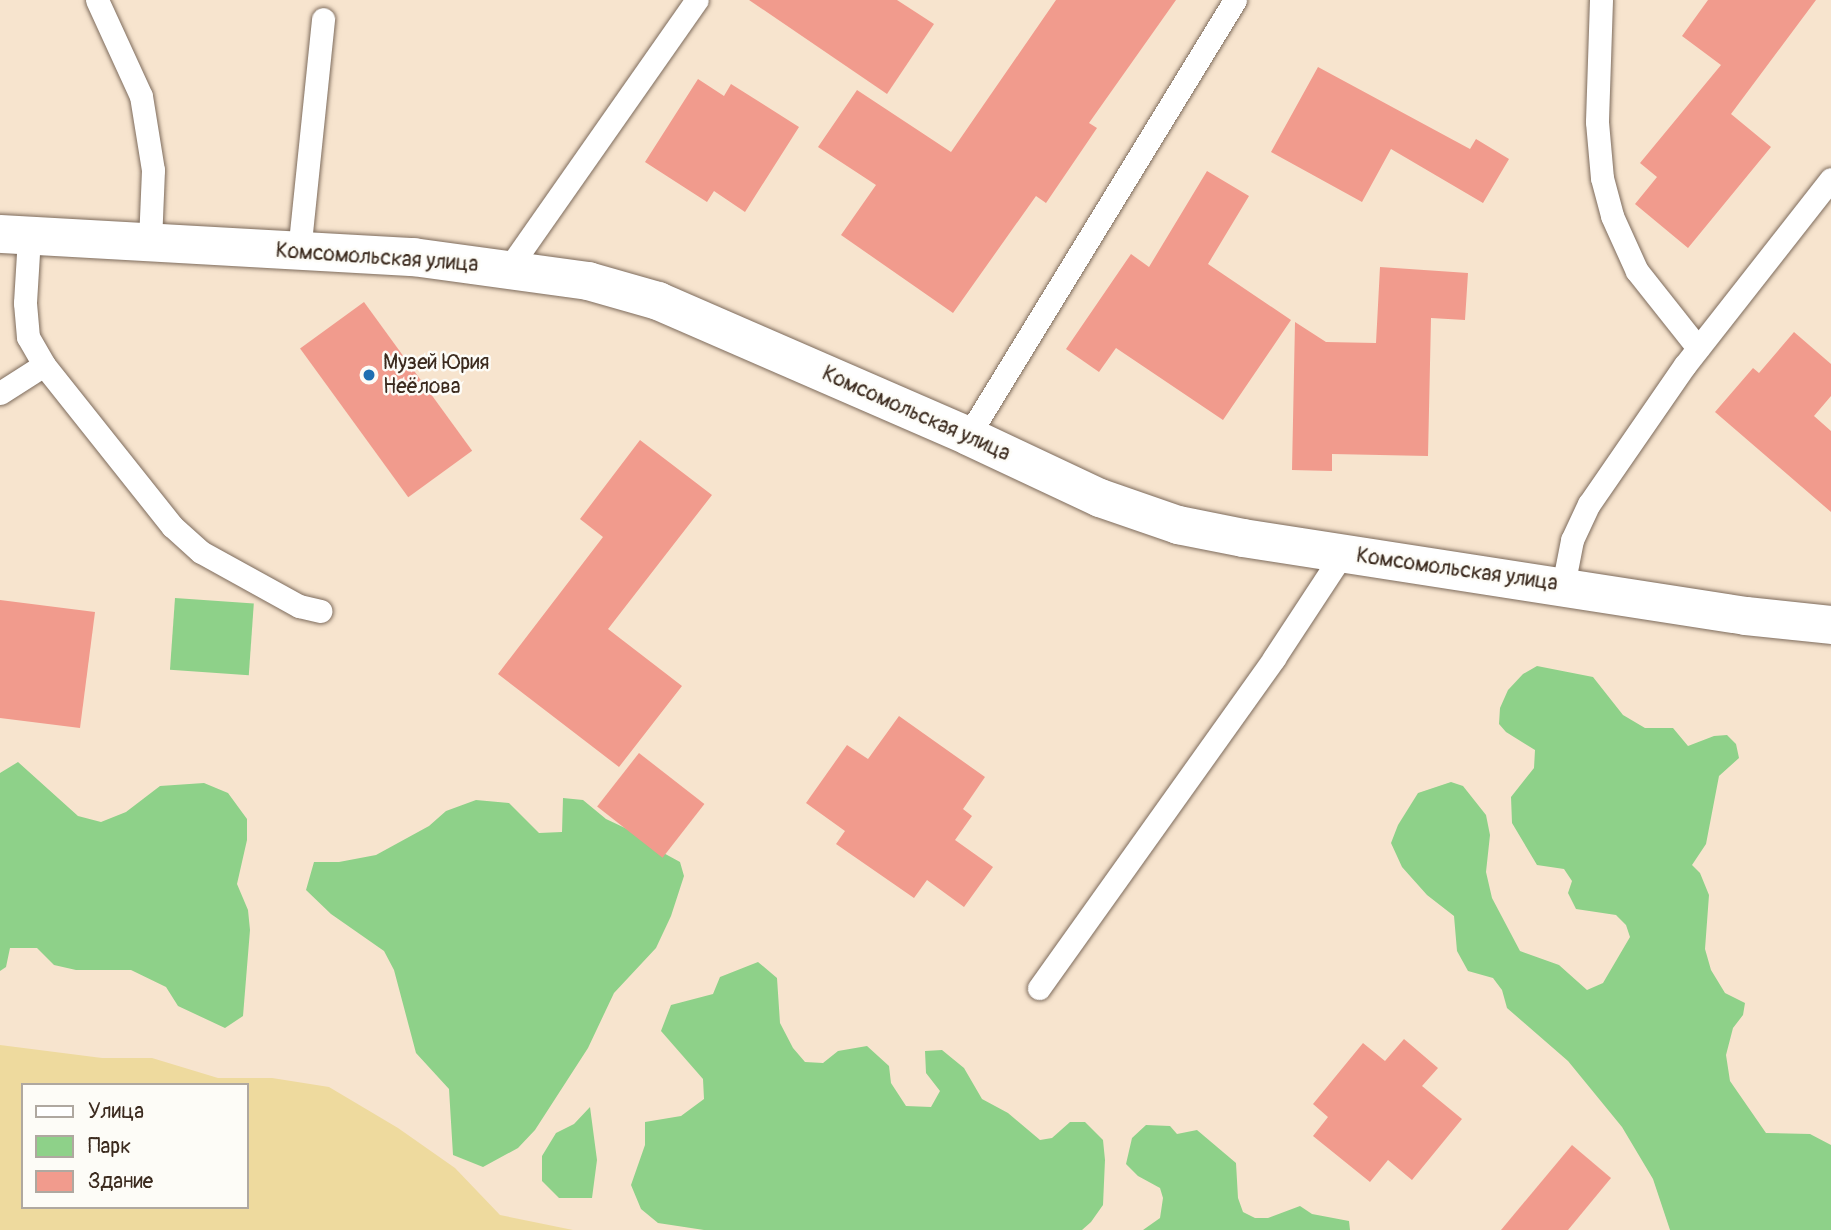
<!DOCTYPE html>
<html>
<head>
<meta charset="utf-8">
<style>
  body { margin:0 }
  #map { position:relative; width:1831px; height:1230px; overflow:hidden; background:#f7e4ce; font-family:Pangolin,sans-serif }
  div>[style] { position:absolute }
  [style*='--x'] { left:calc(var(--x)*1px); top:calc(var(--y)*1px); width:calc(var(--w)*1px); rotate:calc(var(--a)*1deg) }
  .green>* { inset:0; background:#8ed189; transform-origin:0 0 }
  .sand>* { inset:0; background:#eeda9e }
  .building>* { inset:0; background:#f19b8d; transform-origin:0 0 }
  .roads { filter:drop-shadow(0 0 2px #7d6b5c) drop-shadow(0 0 2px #7d6b5c) }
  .service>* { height:23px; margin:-11.5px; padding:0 11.5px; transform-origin:11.5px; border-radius:11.5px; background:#fff }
  .minor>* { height:38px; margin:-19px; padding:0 19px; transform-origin:19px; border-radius:19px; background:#fff }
  .dots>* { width:19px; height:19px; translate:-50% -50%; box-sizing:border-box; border:4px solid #fdfcf7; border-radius:50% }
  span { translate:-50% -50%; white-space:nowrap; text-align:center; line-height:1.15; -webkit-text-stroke:5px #fdfcf7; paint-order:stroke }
  .street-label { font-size:21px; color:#3b2a1e }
  .poi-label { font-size:21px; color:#3b2a1e }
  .left { translate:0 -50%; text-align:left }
  .legend { position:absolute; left:21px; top:1083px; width:228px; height:126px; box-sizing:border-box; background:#fdfcf7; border:2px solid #afa8a0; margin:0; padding:9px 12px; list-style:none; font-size:21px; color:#3b2a1e }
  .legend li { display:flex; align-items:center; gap:14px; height:35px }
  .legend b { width:35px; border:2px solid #afa8a0 }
</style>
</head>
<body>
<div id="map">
  <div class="green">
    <i style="left:175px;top:598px;width:79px;height:72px;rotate:4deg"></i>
    <i style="clip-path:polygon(1537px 666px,1593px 677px,1623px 715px,1645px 728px,1673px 728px,1688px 746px,1714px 736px,1727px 735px,1736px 744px,1739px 758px,1719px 776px,1706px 844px,1692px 865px,1700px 873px,1709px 895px,1705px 949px,1711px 970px,1725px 993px,1745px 1003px,1743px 1015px,1733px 1028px,1726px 1055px,1730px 1081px,1766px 1133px,1810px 1134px,1831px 1145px,1831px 1230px,1670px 1230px,1653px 1179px,1622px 1127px,1568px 1061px,1507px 1008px,1502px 990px,1493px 978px,1468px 971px,1457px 951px,1454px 916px,1427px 895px,1402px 867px,1391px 843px,1398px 825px,1418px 793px,1451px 782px,1463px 786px,1486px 815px,1490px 835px,1486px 872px,1492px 898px,1520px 951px,1559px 965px,1587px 990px,1603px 983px,1630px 937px,1626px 925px,1616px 915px,1576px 909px,1568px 893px,1572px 881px,1564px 869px,1537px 865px,1512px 823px,1511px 797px,1534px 768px,1535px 750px,1506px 732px,1499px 724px,1500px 708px,1508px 690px,1523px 674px)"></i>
    <i style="clip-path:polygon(18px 762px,78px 816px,101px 822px,126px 812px,160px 786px,204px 783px,228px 793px,247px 819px,247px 840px,237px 884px,248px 910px,250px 930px,243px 1016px,225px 1028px,178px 1006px,166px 987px,131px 970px,76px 970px,54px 965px,37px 948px,10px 948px,6px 967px,0 971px,0 773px)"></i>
    <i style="clip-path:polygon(563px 798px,583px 800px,606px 819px,642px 836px,658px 850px,680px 862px,684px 876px,671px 916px,656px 948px,614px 993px,588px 1048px,535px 1130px,518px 1148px,483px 1167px,453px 1155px,449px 1089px,416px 1053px,394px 970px,384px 951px,331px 914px,306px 890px,314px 862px,339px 862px,376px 855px,429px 826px,446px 811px,476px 800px,509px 803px,539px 833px,562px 832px)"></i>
    <i style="clip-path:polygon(758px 962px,777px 978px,780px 1023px,793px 1048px,805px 1062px,823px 1063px,838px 1051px,867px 1046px,889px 1066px,891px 1083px,906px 1106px,931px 1107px,940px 1091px,926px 1073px,925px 1051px,942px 1050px,964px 1068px,982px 1099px,1008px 1113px,1040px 1140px,1052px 1138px,1070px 1122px,1085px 1122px,1103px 1140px,1105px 1160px,1103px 1205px,1091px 1222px,1082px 1230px,704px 1230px,658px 1223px,641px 1209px,631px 1185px,645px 1145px,645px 1122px,681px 1116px,704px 1099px,703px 1079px,661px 1031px,671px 1005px,713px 994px,720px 977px)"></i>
    <i style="clip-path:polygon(590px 1107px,597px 1160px,592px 1198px,559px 1198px,542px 1181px,542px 1156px,556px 1133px,574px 1124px)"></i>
    <i style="clip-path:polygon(1146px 1125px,1170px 1126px,1177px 1134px,1197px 1130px,1236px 1163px,1238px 1198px,1243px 1212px,1255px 1218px,1268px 1218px,1300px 1206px,1312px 1214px,1349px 1221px,1350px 1230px,1143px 1230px,1160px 1218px,1163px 1198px,1160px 1188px,1138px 1176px,1126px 1164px,1132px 1138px)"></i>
  </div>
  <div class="sand">
    <i style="clip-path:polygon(evenodd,0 1045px,102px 1058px,152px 1058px,218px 1078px,272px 1078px,329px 1087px,398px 1128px,455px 1168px,500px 1215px,573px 1230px,0 1230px,0 1045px,23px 1085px,247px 1085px,247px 1207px,23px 1207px,23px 1085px)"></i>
  </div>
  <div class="building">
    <i style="clip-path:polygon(749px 0,897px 0,934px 24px,887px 94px)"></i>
    <i style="clip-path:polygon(1056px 0,1176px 0,1089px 123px,1097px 128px,1046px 203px,1036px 196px,953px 313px,841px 235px,876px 185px,818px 147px,857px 90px,951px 152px)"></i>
    <i style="clip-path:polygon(1708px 0,1816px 0,1731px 114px,1771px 147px,1688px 248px,1635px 204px,1657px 177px,1640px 163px,1721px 65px,1682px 36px)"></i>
    <i style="clip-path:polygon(1318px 67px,1470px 149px,1476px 139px,1509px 159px,1483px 203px,1391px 149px,1362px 202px,1271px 152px)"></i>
    <i style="clip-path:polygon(698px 79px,724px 96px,731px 84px,799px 127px,745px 212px,714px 191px,707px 202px,645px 162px)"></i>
    <i style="clip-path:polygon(1207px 171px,1249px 196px,1208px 264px,1291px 320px,1223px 420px,1116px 348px,1099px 372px,1066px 349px,1131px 254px,1149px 267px)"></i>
    <i style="clip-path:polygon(1380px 267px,1468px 273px,1465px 320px,1431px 318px,1428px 456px,1332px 454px,1332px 471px,1292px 470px,1295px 322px,1326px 342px,1376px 343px)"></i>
    <i style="left:364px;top:302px;width:184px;height:79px;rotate:54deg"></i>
    <i style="clip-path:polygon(1794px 332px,1831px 364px,1831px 396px,1814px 416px,1831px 431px,1831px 512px,1715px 412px,1753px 368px,1759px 373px)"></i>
    <i style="clip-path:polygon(640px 440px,712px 495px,608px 629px,682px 686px,619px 767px,498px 674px,603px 537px,580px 519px)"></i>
    <i style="clip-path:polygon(0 600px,95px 612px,80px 728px,0 718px)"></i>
    <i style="clip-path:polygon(899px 716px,985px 777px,963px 809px,972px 816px,955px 840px,993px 867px,964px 907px,927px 880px,914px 898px,836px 844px,845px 831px,806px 803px,847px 745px,868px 759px)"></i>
    <i style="left:639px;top:753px;width:83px;height:68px;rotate:38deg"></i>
    <i style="clip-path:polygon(1404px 1039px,1438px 1068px,1422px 1086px,1462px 1119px,1412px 1180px,1388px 1160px,1370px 1182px,1313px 1136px,1328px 1117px,1313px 1104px,1363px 1043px,1385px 1061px)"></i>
    <i style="clip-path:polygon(1572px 1145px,1611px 1178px,1568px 1230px,1501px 1230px)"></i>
  </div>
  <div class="roads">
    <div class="service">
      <i style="--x:97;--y:0;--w:106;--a:65.4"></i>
      <i style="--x:141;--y:96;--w:75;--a:80.8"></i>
      <i style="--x:153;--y:170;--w:72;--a:92.4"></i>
      <i style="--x:1601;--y:0;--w:122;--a:91.9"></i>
      <i style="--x:1597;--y:122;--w:56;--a:84.9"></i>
      <i style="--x:1602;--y:178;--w:39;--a:75"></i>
      <i style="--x:1612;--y:216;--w:60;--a:65.6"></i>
      <i style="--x:1637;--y:271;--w:98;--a:51.6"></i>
      <i style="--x:29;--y:237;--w:66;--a:93.5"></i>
      <i style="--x:25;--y:303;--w:34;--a:85"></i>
      <i style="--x:28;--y:337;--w:32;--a:60"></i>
      <i style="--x:44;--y:365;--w:206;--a:51.5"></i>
      <i style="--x:172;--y:526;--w:39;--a:42"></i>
      <i style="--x:201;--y:552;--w:112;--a:28.9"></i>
      <i style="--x:299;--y:606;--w:22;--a:13"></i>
      <i style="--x:299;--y:252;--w:234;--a:-84.1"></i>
      <i style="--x:509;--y:268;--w:327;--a:-55"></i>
      <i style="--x:0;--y:393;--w:52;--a:-32.5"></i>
      <i style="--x:968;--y:436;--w:511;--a:-58.52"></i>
      <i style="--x:1563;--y:586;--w:47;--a:-78.9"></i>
      <i style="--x:1572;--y:540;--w:40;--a:-65"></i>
      <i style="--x:1589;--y:504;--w:169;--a:-55.4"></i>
      <i style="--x:1685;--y:365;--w:236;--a:-51.9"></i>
      <i style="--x:1039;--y:988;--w:405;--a:-54.5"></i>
      <i style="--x:1274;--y:658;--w:126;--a:-56.7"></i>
    </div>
    <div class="minor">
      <i style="--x:0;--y:234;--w:414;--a:3.2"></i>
      <i style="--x:413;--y:257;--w:177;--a:7.8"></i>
      <i style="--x:588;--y:281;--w:73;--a:15.9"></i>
      <i style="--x:658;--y:301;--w:338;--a:23.5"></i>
      <i style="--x:968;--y:436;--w:146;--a:25.2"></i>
      <i style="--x:1100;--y:498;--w:83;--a:19.1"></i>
      <i style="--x:1178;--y:525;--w:66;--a:11.3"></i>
      <i style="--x:1243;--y:538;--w:509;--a:8.81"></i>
      <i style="--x:1746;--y:616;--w:85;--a:6"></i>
    </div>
  </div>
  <div class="dots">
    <i style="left:369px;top:375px;background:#1f6fb2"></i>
  </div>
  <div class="street-label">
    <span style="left:377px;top:258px;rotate:4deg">Комсомольская улица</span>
    <span style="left:916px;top:414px;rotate:24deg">Комсомольская улица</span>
    <span style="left:1457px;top:570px;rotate:8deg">Комсомольская улица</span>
  </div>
  <div class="poi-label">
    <span class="left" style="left:383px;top:375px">Музей Юрия<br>Неёлова</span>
  </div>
  <ul class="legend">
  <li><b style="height:9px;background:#fff"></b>Улица</li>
  <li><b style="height:19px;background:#8ed189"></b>Парк</li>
  <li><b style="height:19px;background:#f19b8d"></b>Здание</li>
  </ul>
</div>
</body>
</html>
